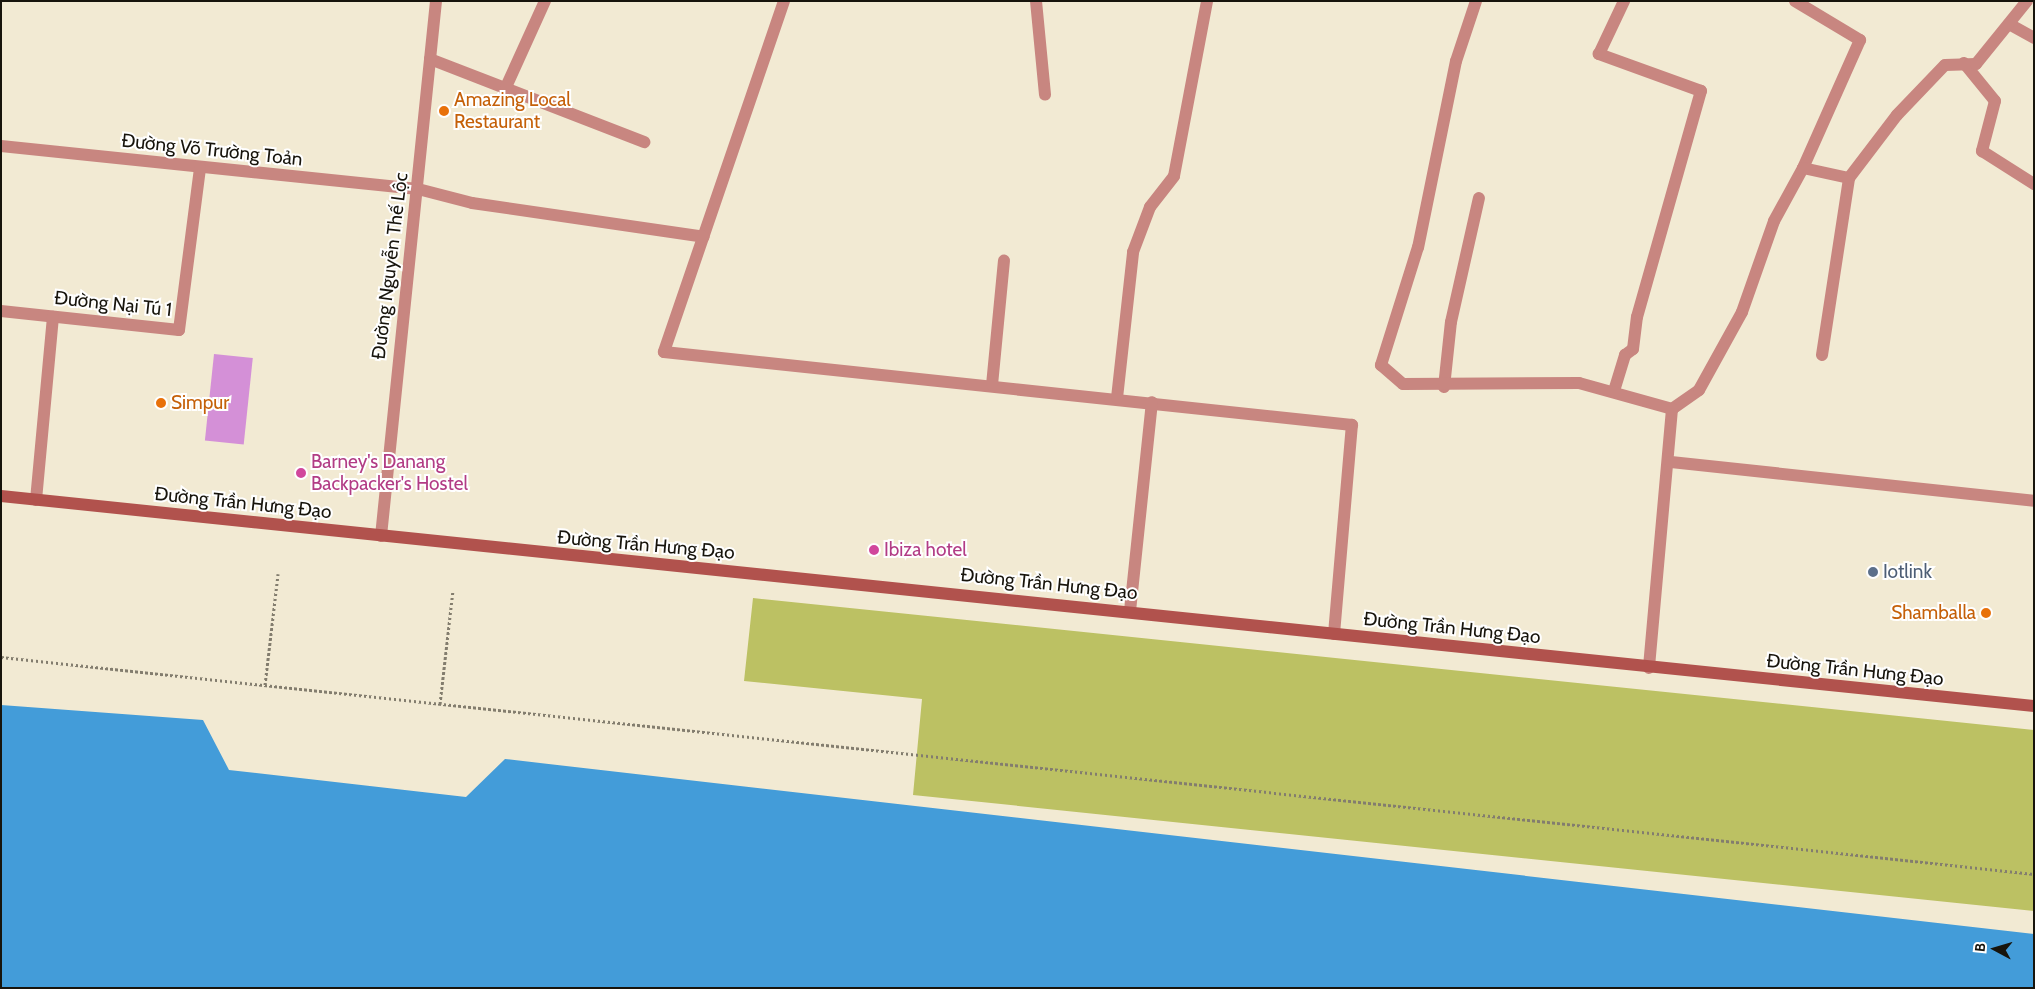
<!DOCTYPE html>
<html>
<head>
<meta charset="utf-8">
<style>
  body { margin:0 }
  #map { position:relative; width:2035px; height:989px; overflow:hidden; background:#f2ead3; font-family:Cabin,sans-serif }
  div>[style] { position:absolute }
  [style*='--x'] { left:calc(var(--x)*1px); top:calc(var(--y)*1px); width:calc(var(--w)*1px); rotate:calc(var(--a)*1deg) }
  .green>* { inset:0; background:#bcc163 }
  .water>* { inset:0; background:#439cd9 }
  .building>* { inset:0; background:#d490d7; transform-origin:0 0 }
  .path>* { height:3px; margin-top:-1.5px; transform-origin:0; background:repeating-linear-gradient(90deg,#837d6e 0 2.5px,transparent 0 5px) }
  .service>* { height:12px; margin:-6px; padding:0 6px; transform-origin:6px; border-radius:6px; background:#c88680 }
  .minor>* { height:12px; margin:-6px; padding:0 6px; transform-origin:6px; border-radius:6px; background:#c88680 }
  .secondary>* { height:12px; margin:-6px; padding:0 6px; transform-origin:6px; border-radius:6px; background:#b1524d }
  .dots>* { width:14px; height:14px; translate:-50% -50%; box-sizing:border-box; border:2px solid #fff; border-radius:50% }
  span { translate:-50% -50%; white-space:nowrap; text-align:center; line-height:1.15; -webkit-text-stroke:4px #fff; paint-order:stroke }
  .food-label { font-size:19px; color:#c56008 }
  .left { translate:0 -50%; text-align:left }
  .right { translate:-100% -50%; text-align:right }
  .street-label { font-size:19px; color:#17140c }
  .hotel-label { font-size:19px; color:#b23c85 }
  .service-label { font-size:19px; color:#4e5e75 }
  .frame { position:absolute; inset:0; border:2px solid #17140c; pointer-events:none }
  .north { position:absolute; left:1970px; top:924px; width:50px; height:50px; -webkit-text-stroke:4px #fff; paint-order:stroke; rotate:276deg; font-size:14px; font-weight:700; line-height:20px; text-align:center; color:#17140c }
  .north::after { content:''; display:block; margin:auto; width:18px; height:22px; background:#17140c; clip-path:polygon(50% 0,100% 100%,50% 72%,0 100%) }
</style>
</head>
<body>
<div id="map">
  <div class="green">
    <i style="clip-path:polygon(753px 598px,2034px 730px,2034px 911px,913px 795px,922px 699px,744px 681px)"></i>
  </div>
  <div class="water">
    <i style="clip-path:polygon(1px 705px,203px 720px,229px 770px,466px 797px,505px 759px,2034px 934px,2034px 988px,1px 988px)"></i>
  </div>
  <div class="building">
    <i style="left:214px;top:354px;width:39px;height:87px;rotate:6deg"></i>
  </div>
  <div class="path">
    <i style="--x:1;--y:657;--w:2045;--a:6.09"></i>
    <i style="--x:265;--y:685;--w:112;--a:-83.3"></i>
    <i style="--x:440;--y:704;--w:115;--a:-83.5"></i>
  </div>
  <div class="service">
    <i style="--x:1795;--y:1;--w:76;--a:31"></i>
    <i style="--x:1860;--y:40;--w:140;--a:114"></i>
    <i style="--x:2009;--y:24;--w:29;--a:29"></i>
    <i style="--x:430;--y:59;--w:230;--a:21.2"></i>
    <i style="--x:1964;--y:63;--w:49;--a:50.8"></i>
    <i style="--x:1995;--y:101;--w:52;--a:104.6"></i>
    <i style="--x:1982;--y:151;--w:62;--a:32.4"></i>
    <i style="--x:506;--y:87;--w:94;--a:-65.6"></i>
    <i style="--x:1822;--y:355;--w:179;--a:-81.3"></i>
    <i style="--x:1849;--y:178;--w:79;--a:-52.7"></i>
    <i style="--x:1897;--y:115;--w:69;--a:-46.2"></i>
    <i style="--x:1945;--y:65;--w:31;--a:-2"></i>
    <i style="--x:1976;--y:64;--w:81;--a:-51"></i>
    <i style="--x:1444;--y:387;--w:65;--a:-83.9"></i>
    <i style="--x:1451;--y:322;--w:127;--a:-77.3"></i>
    <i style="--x:1614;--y:391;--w:38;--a:-73"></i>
    <i style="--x:1625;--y:355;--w:10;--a:-37"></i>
    <i style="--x:1633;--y:349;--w:32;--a:-83"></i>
    <i style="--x:1637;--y:317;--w:235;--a:-74.2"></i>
    <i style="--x:1701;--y:91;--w:109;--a:-160.1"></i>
    <i style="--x:1599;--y:54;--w:59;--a:-64.7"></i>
    <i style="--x:1672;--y:409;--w:33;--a:-35"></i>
    <i style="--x:1699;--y:390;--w:89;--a:-61.1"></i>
    <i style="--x:1742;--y:312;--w:96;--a:-70.6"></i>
    <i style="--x:1774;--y:221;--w:60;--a:-61.3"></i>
    <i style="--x:1803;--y:168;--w:47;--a:12.3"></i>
    <i style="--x:1334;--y:634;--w:210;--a:-85.1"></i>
  </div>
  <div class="minor">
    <i style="--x:784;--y:1;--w:371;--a:108.9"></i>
    <i style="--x:664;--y:352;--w:692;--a:6.06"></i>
    <i style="--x:1036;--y:1;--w:94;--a:84.5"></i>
    <i style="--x:1476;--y:1;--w:63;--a:108.4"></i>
    <i style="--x:1456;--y:61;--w:190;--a:101.5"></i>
    <i style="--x:1418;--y:247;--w:124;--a:107.4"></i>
    <i style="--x:1381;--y:365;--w:29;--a:41"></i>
    <i style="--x:1403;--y:384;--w:176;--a:-0.3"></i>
    <i style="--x:1579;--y:383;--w:97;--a:15.6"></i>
    <i style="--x:1672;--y:409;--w:260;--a:95.1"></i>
    <i style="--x:1;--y:146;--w:419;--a:5.9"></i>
    <i style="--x:418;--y:189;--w:56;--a:14.5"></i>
    <i style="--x:472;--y:203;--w:234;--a:8.3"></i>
    <i style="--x:1;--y:311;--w:179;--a:6.1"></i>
    <i style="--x:179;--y:330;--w:163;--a:-82.6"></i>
    <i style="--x:992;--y:385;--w:125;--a:-84.5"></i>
    <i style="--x:1117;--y:398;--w:147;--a:-83.7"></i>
    <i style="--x:1133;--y:252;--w:48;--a:-69.3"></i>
    <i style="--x:1150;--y:207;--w:39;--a:-52"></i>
    <i style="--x:1174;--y:176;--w:178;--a:-79.3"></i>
    <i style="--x:1671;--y:462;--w:365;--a:6.1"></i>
    <i style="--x:36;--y:500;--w:184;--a:-84.7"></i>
    <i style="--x:381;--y:536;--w:538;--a:-84.13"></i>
    <i style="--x:1130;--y:611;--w:210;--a:-84"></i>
  </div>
  <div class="secondary">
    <i style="--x:1;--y:496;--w:2044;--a:5.9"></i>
  </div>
  <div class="dots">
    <i style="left:444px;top:111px;background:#e8710a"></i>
    <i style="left:161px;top:403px;background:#e8710a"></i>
    <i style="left:301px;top:473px;background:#d1479c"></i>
    <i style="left:874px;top:550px;background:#d1479c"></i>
    <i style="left:1873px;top:572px;background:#5c6f8a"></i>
    <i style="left:1986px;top:613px;background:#e8710a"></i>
  </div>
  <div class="food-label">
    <span class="left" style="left:454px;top:111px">Amazing Local<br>Restaurant</span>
    <span class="left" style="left:171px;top:403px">Simpur</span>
    <span class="right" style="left:1976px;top:613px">Shamballa</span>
  </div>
  <div class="street-label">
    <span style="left:212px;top:150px;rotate:6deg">Đường Võ Trường Toản</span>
    <span style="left:390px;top:266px;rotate:-83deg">Đường Nguyễn Thế Lộc</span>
    <span style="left:113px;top:304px;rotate:6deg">Đường Nại Tú 1</span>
    <span style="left:243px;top:503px;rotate:6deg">Đường Trần Hưng Đạo</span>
    <span style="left:646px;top:545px;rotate:5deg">Đường Trần Hưng Đạo</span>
    <span style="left:1049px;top:584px;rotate:6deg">Đường Trần Hưng Đạo</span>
    <span style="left:1452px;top:628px;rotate:6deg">Đường Trần Hưng Đạo</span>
    <span style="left:1855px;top:670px;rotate:6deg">Đường Trần Hưng Đạo</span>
  </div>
  <div class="hotel-label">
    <span class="left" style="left:311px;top:473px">Barney's Danang<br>Backpacker's Hostel</span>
    <span class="left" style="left:884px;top:550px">Ibiza hotel</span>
  </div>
  <div class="service-label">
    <span class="left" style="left:1883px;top:572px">Iotlink</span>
  </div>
  <div class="frame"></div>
  <div class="north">B</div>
</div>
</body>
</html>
